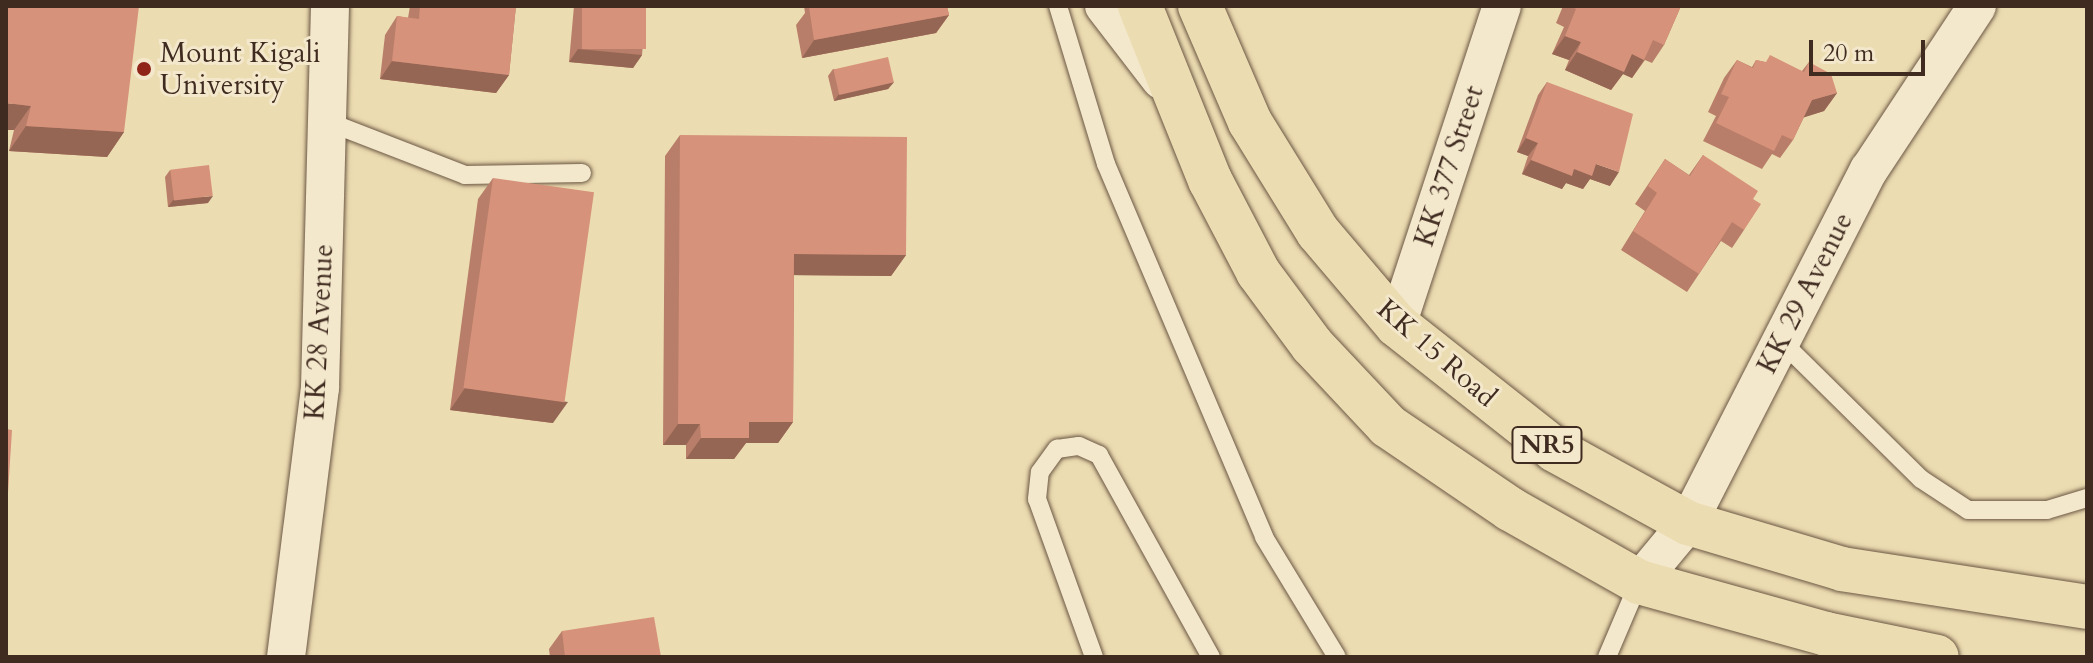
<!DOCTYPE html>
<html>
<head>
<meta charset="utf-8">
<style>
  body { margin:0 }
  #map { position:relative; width:2093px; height:663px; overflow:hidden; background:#ecdcb1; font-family:Cardo,serif }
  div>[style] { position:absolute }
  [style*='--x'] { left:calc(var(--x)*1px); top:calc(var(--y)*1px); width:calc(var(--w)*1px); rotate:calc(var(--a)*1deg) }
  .roads { filter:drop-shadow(0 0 2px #6b5744) drop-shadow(0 0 2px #6b5744) }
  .service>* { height:18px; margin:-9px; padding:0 9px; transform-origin:9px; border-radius:9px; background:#f3e8cc }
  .minor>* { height:38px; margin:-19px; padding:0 19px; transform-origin:19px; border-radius:19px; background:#f3e8cc }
  .trunk>* { height:44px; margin:-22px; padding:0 22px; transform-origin:22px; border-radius:22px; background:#ecdcb1 }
  .wall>* { inset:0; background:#b87e69 }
  .shaded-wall>* { inset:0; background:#966655 }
  .building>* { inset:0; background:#d6927a; transform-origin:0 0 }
  .dots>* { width:22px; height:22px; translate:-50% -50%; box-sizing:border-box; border:4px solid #f3e8cc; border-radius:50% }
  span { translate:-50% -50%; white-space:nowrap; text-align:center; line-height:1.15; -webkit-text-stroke:6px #f3e8cc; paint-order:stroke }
  .shield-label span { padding:2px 6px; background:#f3e8cc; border:2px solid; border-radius:6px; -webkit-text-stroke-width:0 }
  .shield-label { font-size:26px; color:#402b20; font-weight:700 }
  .poi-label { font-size:28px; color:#402b20 }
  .left { translate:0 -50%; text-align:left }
  .street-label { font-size:28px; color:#402b20 }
  .frame { position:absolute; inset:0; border:8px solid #402b20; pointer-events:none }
  .scale { position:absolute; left:1809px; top:40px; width:116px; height:36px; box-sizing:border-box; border:4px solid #402b20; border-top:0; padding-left:10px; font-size:24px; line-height:28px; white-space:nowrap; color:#402b20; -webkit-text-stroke:6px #f3e8cc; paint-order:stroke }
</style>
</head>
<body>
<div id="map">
  <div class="roads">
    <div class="service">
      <i style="--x:1058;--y:6;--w:165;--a:73.1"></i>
      <i style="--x:1106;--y:164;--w:405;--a:67"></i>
      <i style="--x:1264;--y:537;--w:140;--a:58.7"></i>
      <i style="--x:326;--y:121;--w:149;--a:21.2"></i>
      <i style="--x:465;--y:175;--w:117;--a:-1"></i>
      <i style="--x:1780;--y:340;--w:198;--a:44.6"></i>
      <i style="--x:1921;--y:479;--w:56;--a:33.4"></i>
      <i style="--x:1968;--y:510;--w:79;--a:0"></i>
      <i style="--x:2047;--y:510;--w:42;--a:-16.7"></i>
      <i style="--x:1094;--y:657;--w:168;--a:-109.8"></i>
      <i style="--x:1037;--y:499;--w:27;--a:-84"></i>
      <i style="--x:1040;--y:472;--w:29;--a:-54"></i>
      <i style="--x:1057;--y:449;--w:22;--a:-8"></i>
      <i style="--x:1079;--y:446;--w:22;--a:24"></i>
      <i style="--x:1099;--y:455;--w:231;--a:61"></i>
      <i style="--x:1607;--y:657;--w:82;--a:-66.9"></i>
    </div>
    <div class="minor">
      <i style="--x:1104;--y:6;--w:93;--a:52.4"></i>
      <i style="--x:1397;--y:325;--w:336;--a:-71.8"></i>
      <i style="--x:1639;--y:582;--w:77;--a:-50.3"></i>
      <i style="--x:1688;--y:523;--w:397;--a:-62.9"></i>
      <i style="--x:1869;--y:170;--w:196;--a:-56.6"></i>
      <i style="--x:286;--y:657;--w:271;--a:-82.8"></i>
      <i style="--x:320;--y:388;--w:382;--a:-88.5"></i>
    </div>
    <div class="trunk">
      <i style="--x:1140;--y:6;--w:188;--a:68.1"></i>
      <i style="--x:1210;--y:180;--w:104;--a:62.4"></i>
      <i style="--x:1258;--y:272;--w:91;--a:53.5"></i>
      <i style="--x:1312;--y:345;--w:111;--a:46.8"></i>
      <i style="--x:1388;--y:426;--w:148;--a:34.2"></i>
      <i style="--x:1510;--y:509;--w:148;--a:29.5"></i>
      <i style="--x:1639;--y:582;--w:194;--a:15.5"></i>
      <i style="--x:1826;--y:634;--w:113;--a:11.7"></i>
      <i style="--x:1200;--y:6;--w:126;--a:66.7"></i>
      <i style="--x:1250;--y:122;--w:129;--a:58.3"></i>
      <i style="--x:1318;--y:232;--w:122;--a:49.7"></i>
      <i style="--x:1397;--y:325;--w:201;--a:38.3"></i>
      <i style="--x:1555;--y:450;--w:152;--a:28.8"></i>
      <i style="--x:1688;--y:523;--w:161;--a:16.6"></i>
      <i style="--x:1842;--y:569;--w:248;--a:8.8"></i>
    </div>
  </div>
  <div class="wall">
    <i style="clip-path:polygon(6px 6px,124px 132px,107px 157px,9px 151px,14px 130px)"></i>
    <i style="clip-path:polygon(410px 6px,516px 6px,509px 75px,496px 93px,380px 79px,385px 35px,397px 16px,408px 18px)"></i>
    <i style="clip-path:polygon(574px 6px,646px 6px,642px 55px,633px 68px,569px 62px)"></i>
    <i style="clip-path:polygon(804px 6px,947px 6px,949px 15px,936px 33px,802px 58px,796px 25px,805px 13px)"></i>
    <i style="clip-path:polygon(1563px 6px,1681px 6px,1664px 45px,1652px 63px,1645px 60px,1632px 78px,1623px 74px,1611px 90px,1565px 70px,1569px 60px,1552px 54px,1564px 27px,1556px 23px)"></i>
    <i style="clip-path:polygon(1737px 60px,1752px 67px,1756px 60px,1802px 71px,1809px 62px,1837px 93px,1824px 111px,1804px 117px,1793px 140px,1780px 158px,1772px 154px,1762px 169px,1703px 141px,1716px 116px,1708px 112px,1724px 78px)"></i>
    <i style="clip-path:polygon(833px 69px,894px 82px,888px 89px,834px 101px,828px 76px)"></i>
    <i style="clip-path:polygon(1547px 82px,1610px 186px,1590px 179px,1583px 189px,1566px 183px,1562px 189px,1522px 174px,1528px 156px,1517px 152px,1538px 95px)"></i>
    <i style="clip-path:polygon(680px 135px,906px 255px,891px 276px,794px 275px,793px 422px,778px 443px,746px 443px,734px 459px,686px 459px,686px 445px,663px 445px,665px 156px)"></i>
    <i style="clip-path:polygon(1703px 155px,1753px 199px,1744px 230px,1732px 248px,1721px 241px,1687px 292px,1621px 250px,1645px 211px,1635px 204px,1665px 159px,1689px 175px)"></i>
    <i style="clip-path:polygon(170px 170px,208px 203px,168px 207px,165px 177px)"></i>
    <i style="clip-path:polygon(493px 178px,553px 423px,450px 410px,478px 199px)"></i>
    <i style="clip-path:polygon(562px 631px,661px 657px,550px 657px,549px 649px)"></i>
  </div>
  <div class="shaded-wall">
    <i style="clip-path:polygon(949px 15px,936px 33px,802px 58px,814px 40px)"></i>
    <i style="clip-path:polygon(1565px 36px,1581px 42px,1569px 60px,1552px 54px)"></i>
    <i style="clip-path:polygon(578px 49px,642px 55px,633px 68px,569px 62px)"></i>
    <i style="clip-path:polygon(1577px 52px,1632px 54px,1644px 60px,1632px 78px,1623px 74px,1611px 90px,1565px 70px)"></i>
    <i style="clip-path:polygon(392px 61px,509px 75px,496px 93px,380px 79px)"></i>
    <i style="clip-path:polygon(894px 82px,888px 89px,834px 101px,839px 94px)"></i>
    <i style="clip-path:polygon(1837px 93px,1824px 111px,1799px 119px,1812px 100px)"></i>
    <i style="clip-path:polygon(6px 103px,31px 106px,14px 130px,6px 130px)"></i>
    <i style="clip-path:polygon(26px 126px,124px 132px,107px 157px,9px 151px)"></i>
    <i style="clip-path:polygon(1526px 138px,1538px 143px,1528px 156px,1517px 152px)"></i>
    <i style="clip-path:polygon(1531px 160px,1574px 169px,1596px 164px,1619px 172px,1610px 186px,1590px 179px,1583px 189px,1566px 183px,1562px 189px,1522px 174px)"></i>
    <i style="clip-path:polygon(213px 196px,208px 203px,168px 207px,173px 200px)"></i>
    <i style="clip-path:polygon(794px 254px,906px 255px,891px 276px,779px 275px)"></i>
    <i style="clip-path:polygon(465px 388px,568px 402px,553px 423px,450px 410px)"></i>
    <i style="clip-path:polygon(749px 422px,793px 422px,778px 443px,746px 443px,734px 459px,686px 459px,701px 438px)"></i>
    <i style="clip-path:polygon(678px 424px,700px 424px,686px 445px,663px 445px)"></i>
  </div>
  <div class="building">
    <i style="clip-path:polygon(6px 6px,139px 6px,124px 132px,26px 126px,31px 106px,6px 103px)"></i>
    <i style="clip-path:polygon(420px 6px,516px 6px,509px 75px,392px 61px,397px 16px,419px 19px)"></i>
    <i style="left:582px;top:6px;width:64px;height:43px"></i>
    <i style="clip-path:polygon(814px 6px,947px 6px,949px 15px,814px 40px,809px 7px)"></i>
    <i style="clip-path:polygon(1570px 6px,1681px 6px,1664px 45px,1653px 40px,1644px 60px,1632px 54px,1624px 72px,1577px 52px,1581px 42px,1565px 36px,1576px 9px)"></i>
    <i style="clip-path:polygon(1770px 55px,1804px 72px,1809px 62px,1831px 74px,1837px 93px,1812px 100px,1793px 140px,1782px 135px,1774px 151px,1716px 123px,1729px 97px,1721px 94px,1737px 60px,1753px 68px,1756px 60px,1766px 62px)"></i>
    <i style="left:888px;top:57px;width:26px;height:56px;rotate:77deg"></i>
    <i style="clip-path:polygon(1547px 82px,1633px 114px,1619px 172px,1596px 164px,1592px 176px,1574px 169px,1572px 176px,1531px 160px,1538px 143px,1526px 138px)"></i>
    <i style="clip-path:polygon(680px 135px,907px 137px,906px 255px,794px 254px,793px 422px,749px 422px,749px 438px,701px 438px,700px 424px,678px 424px)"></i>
    <i style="clip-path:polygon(1703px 155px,1758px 191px,1753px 199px,1761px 204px,1744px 230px,1732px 222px,1699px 274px,1633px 231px,1657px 193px,1648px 186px,1665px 159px,1690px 176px)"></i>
    <i style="left:209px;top:165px;width:31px;height:39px;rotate:83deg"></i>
    <i style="left:493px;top:178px;width:102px;height:212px;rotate:8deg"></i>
    <i style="clip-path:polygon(6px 429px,12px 430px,6px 524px)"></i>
    <i style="clip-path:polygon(654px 617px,661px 657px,565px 657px,562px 631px)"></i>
  </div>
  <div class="dots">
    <i style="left:144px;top:69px;background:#8f2418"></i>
  </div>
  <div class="shield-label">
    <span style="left:1547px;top:445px">NR5</span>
  </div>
  <div class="poi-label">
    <span class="left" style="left:160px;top:69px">Mount Kigali<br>University</span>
  </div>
  <div class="street-label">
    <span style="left:1449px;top:166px;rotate:-72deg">KK 377 Street</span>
    <span style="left:1805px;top:293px;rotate:-63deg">KK 29 Avenue</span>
    <span style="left:319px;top:332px;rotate:-87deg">KK 28 Avenue</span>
    <span style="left:1437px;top:353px;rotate:41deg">KK 15 Road</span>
  </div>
  <div class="frame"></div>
  <div class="scale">20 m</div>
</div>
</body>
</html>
